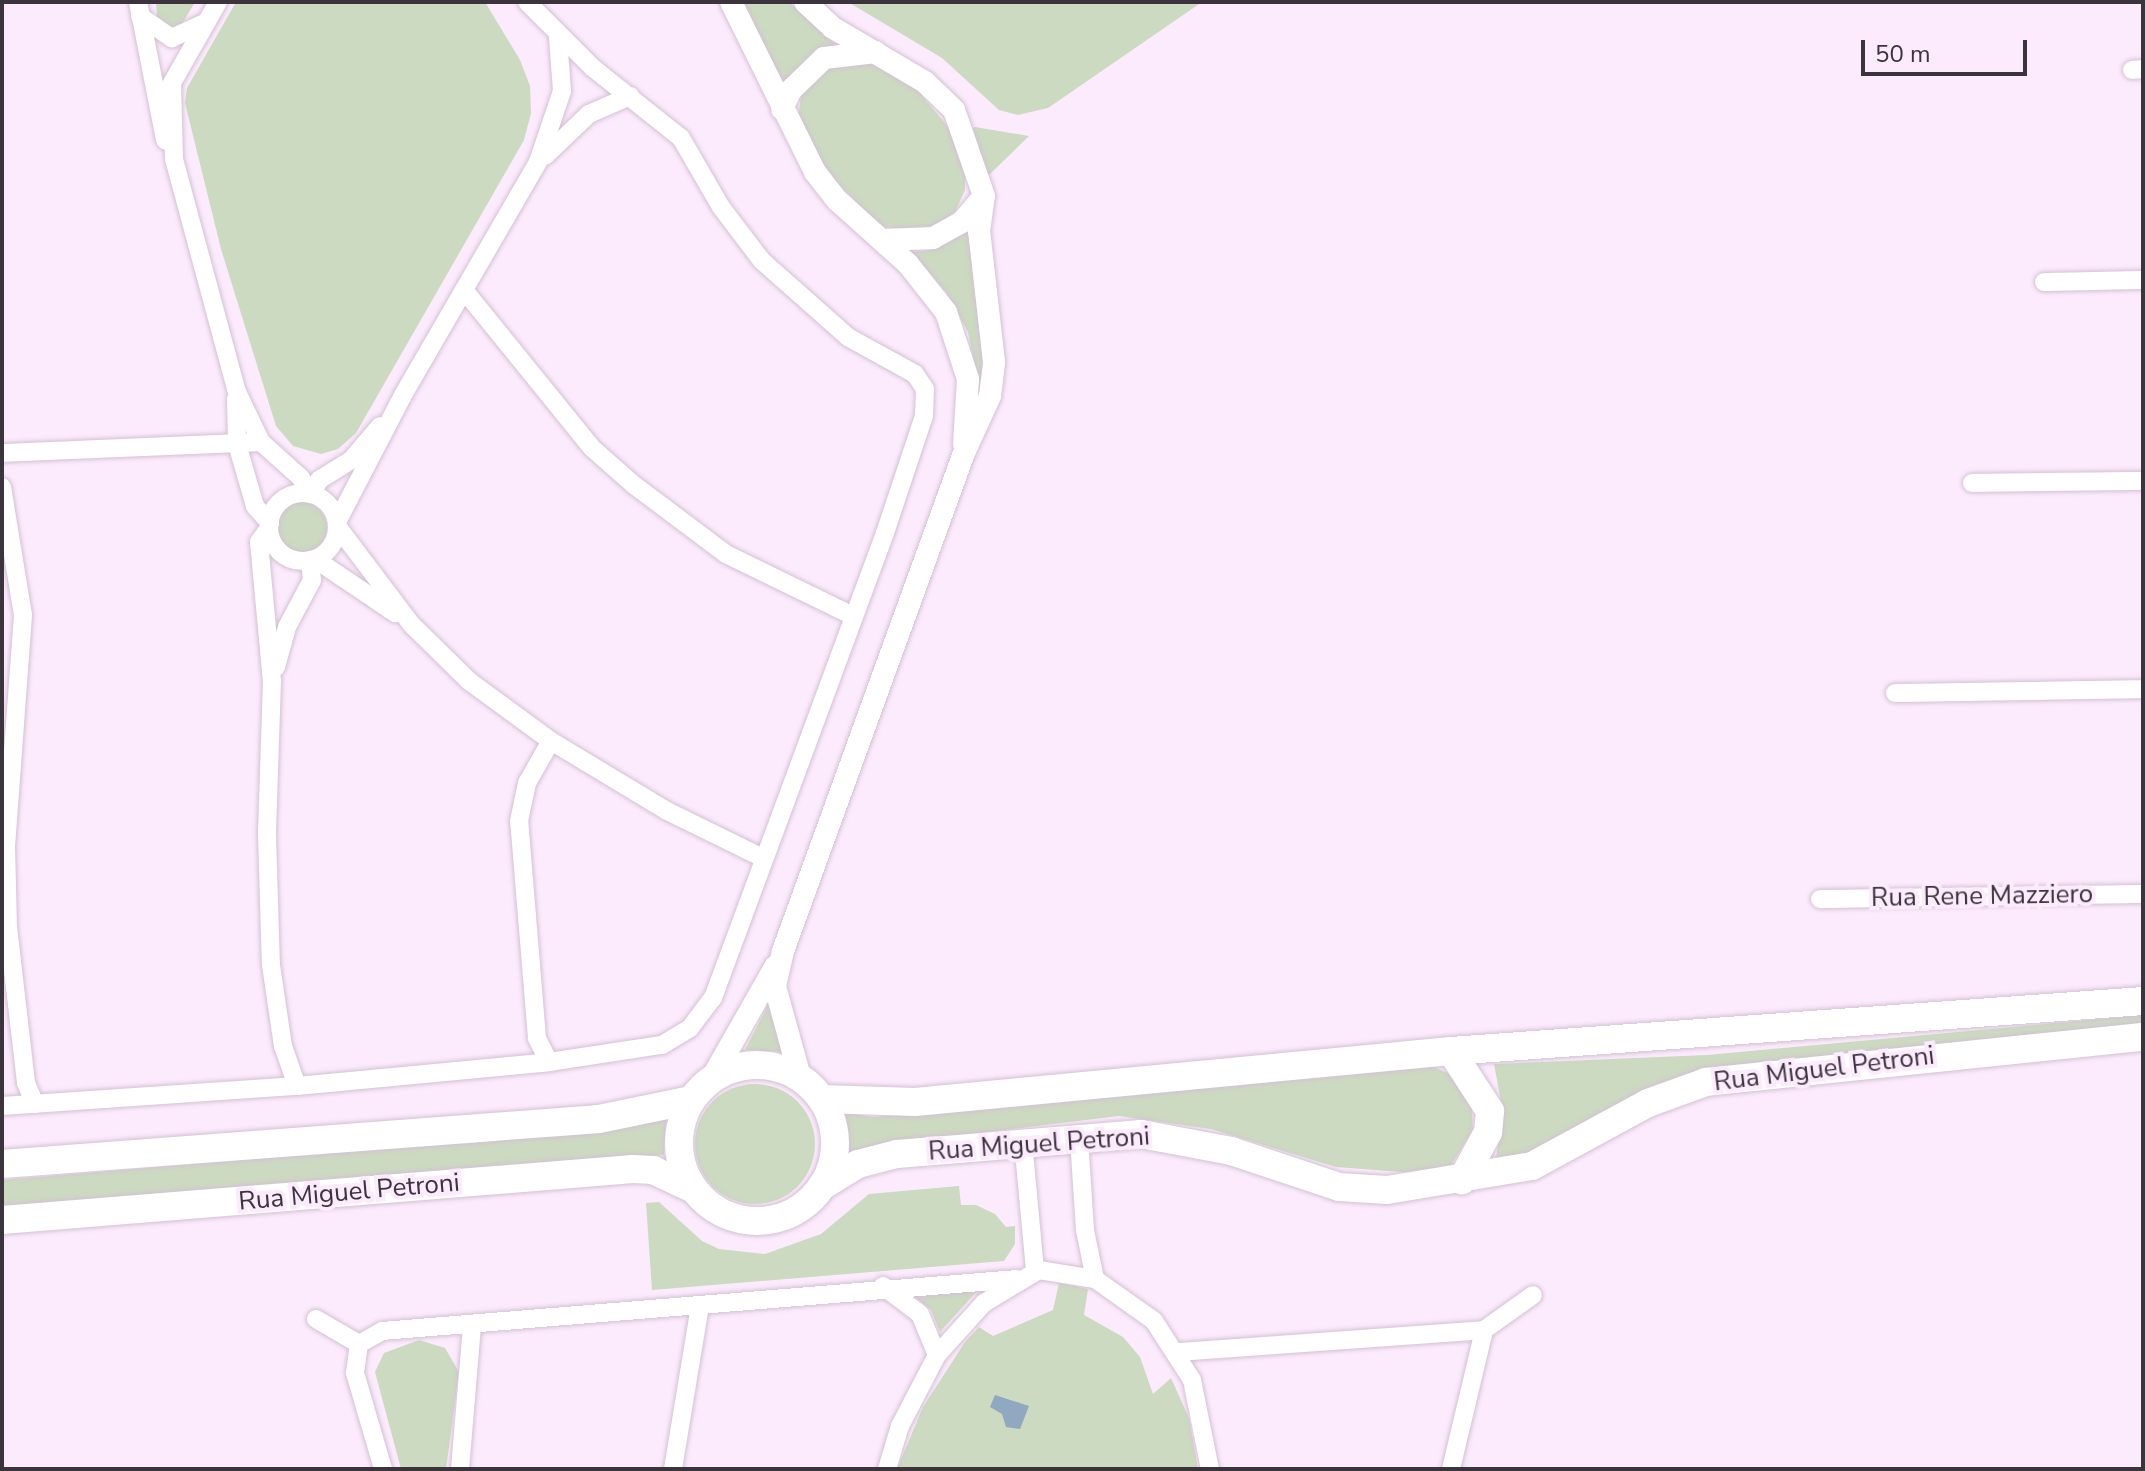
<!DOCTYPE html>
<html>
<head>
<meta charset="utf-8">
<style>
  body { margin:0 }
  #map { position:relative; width:2145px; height:1471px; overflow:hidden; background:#fceafd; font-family:"Nunito Sans",sans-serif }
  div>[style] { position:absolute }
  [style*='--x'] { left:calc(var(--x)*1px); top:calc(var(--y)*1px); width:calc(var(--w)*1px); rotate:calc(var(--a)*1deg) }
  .green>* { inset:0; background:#ccdac1 }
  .round { border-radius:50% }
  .water>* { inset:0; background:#90a8c0 }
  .roads { filter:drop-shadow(0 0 2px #d3c1d3) drop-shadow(0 0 2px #d3c1d3) }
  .minor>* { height:18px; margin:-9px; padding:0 9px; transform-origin:9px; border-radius:9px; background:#fff }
  .minor>.ring { margin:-9px; padding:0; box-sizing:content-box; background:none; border:18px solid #fff; border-radius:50% }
  .tertiary>* { height:22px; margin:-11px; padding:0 11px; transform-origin:11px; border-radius:11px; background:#fff }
  .primary>* { height:28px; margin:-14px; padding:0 14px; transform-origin:14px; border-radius:14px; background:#fff }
  .primary>.ring { margin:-14px; padding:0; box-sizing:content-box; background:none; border:28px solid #fff; border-radius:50% }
  span { translate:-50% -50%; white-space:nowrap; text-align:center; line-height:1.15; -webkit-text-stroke:8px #fceafd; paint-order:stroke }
  .street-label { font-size:26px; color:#3c343c }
  .frame { position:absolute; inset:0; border:4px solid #3c343c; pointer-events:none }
  .scale { position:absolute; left:1861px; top:40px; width:166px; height:36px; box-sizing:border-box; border:4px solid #3c343c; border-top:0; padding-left:10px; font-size:24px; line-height:28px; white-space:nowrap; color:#3c343c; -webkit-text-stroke:6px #fceafd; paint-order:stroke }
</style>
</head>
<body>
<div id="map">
  <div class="green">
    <i style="clip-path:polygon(156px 2px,195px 2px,182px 24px,168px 28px,157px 17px)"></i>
    <i style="clip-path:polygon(236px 2px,485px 2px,520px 60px,530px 86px,531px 113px,524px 140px,356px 433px,338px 449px,321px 454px,293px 446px,276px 426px,221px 249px,185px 103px,187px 88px)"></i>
    <i style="clip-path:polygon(740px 2px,789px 2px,836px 45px,808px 58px,784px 85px)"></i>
    <i style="clip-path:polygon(848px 2px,1202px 2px,1048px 108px,1018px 115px,999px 110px,942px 58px)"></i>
    <i style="clip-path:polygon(873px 62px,918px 91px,949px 128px,965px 172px,965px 190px,955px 212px,941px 223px,920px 230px,882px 227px,827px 173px,798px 118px,801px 96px,814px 77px,832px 67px)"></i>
    <i style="clip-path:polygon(973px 128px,975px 127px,1029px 136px,987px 177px)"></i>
    <i style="clip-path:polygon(968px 232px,985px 360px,980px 391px,968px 332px,946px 292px,911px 252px,931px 250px)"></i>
    <i class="round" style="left:275px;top:502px;width:52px;height:52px"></i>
    <i style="clip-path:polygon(771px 1003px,782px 1052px,745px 1050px,767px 1007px)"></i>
    <i style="clip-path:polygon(2143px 1015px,2143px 1026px,1726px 1068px,1523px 1157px,1496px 1158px,1503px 1112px,1494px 1064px,1707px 1055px)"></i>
    <i style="clip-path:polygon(1434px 1067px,1452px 1075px,1472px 1105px,1473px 1130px,1451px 1165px,1414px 1173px,1336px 1167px,1211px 1129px,1119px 1116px,904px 1142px,850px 1156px,845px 1118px,848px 1113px,872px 1117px)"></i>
    <i class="round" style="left:695px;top:1084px;width:120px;height:120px"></i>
    <i style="clip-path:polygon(666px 1118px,664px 1155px,2px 1207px,2px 1180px,626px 1128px)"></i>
    <i style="clip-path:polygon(959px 1186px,961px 1205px,976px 1205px,995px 1214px,1006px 1227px,1015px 1226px,1015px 1244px,1004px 1261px,652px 1290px,646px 1203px,659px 1202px,702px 1241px,719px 1249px,765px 1254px,821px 1234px,869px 1194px)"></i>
    <i style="clip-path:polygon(1059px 1283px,1088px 1289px,1084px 1315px,1123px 1337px,1140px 1357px,1153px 1394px,1171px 1378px,1189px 1418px,1198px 1469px,897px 1469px,923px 1407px,965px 1342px,979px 1327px,993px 1336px,1053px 1310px)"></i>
    <i style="clip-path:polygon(978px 1290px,940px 1332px,931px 1310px,912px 1294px)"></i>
    <i style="clip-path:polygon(419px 1340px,445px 1348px,459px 1372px,446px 1469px,401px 1469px,375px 1372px,384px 1353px)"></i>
  </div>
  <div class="water">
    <i style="clip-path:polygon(995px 1395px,1029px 1406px,1020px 1429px,1006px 1427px,1002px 1414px,990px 1407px)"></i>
  </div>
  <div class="roads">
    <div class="minor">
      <i style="--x:138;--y:2;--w:141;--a:78.9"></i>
      <i style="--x:218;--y:2;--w:93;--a:119.6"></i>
      <i style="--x:172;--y:83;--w:76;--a:88.5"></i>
      <i style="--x:174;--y:159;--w:241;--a:74.9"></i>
      <i style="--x:237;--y:392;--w:55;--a:64.4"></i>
      <i style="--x:261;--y:442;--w:54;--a:42"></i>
      <i style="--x:301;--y:478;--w:18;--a:61"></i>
      <i style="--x:140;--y:16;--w:39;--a:35"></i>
      <i style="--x:172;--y:38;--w:33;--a:-25"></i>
      <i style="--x:2132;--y:70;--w:11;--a:-5"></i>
      <i style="--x:545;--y:156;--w:61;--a:-43.7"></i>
      <i style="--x:589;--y:114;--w:45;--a:-23.7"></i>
      <i style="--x:2044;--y:282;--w:99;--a:-1.2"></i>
      <i style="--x:464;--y:290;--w:203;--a:51"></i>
      <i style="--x:592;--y:448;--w:56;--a:41.4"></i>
      <i style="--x:634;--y:485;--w:115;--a:36.9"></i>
      <i style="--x:726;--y:554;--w:141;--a:26"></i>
      <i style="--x:236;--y:399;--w:45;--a:88.7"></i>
      <i style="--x:237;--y:444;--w:65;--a:73.8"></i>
      <i style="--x:255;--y:506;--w:23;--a:49"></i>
      <i style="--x:2;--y:453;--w:259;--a:-2.4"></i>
      <i style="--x:1972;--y:483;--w:171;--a:-0.7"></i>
      <i style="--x:2;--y:487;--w:130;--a:80.7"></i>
      <i style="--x:23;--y:615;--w:232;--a:94.2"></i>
      <i style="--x:6;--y:846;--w:81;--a:88.6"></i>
      <i style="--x:8;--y:927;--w:157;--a:83.4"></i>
      <i style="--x:26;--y:1083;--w:23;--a:67"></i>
      <i class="ring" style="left:269px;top:493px;width:50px;height:50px"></i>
      <i style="--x:312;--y:494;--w:16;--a:-63"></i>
      <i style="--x:319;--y:480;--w:39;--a:-32"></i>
      <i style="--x:352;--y:459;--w:43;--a:-49.7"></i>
      <i style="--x:337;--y:522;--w:143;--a:-62.5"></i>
      <i style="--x:403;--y:395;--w:269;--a:-59.9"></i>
      <i style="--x:538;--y:162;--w:75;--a:-71.3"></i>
      <i style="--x:562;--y:91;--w:53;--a:-94.3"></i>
      <i style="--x:337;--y:526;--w:123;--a:52.9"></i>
      <i style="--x:411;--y:624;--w:81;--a:44.5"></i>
      <i style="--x:469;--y:681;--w:102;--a:36.2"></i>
      <i style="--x:551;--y:741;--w:135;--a:31.1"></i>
      <i style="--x:667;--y:811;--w:107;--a:26.1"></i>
      <i style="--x:269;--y:528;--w:17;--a:126"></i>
      <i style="--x:259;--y:542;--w:140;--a:84.7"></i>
      <i style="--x:272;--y:681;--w:153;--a:91.9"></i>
      <i style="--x:267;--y:834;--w:131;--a:88.3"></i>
      <i style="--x:271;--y:965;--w:82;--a:81.6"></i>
      <i style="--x:283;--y:1046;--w:42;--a:70.7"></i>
      <i style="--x:315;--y:559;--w:97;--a:34"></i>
      <i style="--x:276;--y:667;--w:41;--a:-74.6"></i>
      <i style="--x:287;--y:627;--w:53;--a:-62"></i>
      <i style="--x:312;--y:580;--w:20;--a:-96"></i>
      <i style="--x:1895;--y:693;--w:248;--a:-0.9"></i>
      <i style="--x:1820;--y:899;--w:323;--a:-0.9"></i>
      <i style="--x:549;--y:1062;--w:27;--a:-117"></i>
      <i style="--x:537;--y:1038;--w:218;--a:-94.7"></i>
      <i style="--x:519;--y:821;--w:39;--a:-78"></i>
      <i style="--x:527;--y:783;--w:48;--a:-60.3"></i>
      <i style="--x:2;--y:1106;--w:296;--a:-3.9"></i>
      <i style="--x:297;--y:1086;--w:253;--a:-5.4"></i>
      <i style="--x:549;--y:1062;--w:114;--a:-8.6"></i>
      <i style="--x:662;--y:1045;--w:33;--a:-31"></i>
      <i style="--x:690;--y:1028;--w:38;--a:-53"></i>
      <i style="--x:713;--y:998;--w:496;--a:-69.7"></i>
      <i style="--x:885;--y:533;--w:123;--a:-71.6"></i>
      <i style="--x:924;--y:416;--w:27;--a:-88"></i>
      <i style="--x:925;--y:389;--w:18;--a:-124"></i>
      <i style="--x:915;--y:374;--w:77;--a:-151.1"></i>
      <i style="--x:848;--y:337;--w:115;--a:-138.5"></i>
      <i style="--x:762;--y:261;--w:68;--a:-127.2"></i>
      <i style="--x:721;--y:207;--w:80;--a:-120.1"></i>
      <i style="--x:681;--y:138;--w:112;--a:-141.5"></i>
      <i style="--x:593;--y:68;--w:93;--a:-135"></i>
      <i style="--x:1079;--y:1138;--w:92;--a:86.3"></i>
      <i style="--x:1085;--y:1230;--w:50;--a:78.5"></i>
      <i style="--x:1023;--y:1141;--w:131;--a:84.7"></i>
      <i style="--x:883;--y:1286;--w:46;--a:37.1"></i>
      <i style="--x:920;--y:1314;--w:44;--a:67.5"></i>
      <i style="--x:316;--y:1319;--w:50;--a:30.2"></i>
      <i style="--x:359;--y:1344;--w:26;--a:-29"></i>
      <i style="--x:382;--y:1331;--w:637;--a:-4.68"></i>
      <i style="--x:359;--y:1344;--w:29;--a:98"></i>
      <i style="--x:355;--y:1373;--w:100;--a:73.7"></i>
      <i style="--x:1179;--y:1352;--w:306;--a:-4.1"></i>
      <i style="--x:1484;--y:1330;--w:60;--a:-35.5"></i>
      <i style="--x:460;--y:1469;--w:143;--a:-85.2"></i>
      <i style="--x:673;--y:1469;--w:165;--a:-80.6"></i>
      <i style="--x:887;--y:1469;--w:45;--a:-73.2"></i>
      <i style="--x:900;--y:1426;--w:80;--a:-62.5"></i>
      <i style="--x:937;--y:1355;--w:70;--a:-47.9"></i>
      <i style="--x:984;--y:1303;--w:64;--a:-31"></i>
      <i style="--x:1039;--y:1270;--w:57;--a:9.1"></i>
      <i style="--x:1095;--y:1279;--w:72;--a:35.4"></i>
      <i style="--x:1154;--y:1321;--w:70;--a:57.2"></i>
      <i style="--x:1192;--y:1380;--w:91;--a:78.6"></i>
      <i style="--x:1451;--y:1469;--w:143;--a:-76.6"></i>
    </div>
    <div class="tertiary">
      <i style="--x:731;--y:2;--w:190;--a:63.7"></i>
      <i style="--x:815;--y:172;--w:37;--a:52"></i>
      <i style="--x:838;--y:201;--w:94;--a:42"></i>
      <i style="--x:908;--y:264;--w:61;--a:51.6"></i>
      <i style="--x:946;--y:312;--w:71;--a:71.8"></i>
      <i style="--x:968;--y:379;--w:65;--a:93.5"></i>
      <i style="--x:782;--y:109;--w:21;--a:-65"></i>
      <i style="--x:791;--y:90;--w:46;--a:-44.1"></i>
      <i style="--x:824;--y:58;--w:52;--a:-6.6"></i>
      <i style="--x:884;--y:240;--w:49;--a:-2.3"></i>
      <i style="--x:933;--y:238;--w:33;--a:-29"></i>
      <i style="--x:962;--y:222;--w:33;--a:-50"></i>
      <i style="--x:800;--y:1077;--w:94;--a:-105.4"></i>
      <i style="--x:775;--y:986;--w:36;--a:-77"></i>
      <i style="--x:783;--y:951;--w:530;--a:-70.03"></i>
      <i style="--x:964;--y:453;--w:63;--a:-65.5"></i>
      <i style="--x:990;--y:396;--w:34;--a:-83"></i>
      <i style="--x:994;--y:362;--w:132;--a:-96.5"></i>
      <i style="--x:979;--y:231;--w:35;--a:-82"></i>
      <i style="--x:984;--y:196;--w:91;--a:-109.2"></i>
      <i style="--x:954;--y:110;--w:40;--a:-136"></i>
      <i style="--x:925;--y:82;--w:107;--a:-149.6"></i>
      <i style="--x:833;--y:28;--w:38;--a:-137"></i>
      <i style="--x:712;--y:1078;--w:128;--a:-60.4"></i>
    </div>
    <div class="primary">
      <i style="--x:1451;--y:1051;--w:72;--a:57"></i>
      <i style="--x:1490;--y:1111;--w:21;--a:95"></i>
      <i style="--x:1488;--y:1132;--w:55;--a:118.4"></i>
      <i class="ring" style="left:679px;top:1065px;width:128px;height:128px"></i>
      <i style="--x:822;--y:1099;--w:93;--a:1.8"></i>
      <i style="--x:915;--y:1102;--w:538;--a:-5.44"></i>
      <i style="--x:1451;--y:1051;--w:694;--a:-4.13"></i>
      <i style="--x:2;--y:1164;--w:599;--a:-4.31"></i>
      <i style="--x:599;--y:1119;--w:94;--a:-11.7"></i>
      <i style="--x:822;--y:1186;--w:42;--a:-31.4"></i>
      <i style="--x:858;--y:1164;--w:40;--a:-14.4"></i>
      <i style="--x:897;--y:1154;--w:245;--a:-4.7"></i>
      <i style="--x:1141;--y:1134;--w:92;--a:10.7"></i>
      <i style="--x:1231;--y:1151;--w:114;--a:18.4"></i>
      <i style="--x:1339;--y:1187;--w:48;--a:3.6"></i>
      <i style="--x:1387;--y:1190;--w:147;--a:-9.4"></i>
      <i style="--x:1532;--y:1166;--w:132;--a:-28.5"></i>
      <i style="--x:1648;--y:1103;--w:62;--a:-19.9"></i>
      <i style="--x:1706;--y:1082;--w:439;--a:-5.9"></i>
      <i style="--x:2;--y:1220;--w:633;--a:-4.62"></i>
      <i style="--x:633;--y:1169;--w:20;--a:3"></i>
      <i style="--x:653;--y:1170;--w:42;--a:25.3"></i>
    </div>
  </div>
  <div class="street-label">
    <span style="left:1982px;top:896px;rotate:-1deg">Rua Rene Mazziero</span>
    <span style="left:1824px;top:1069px;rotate:-7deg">Rua Miguel Petroni</span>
    <span style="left:1039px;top:1144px;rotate:-4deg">Rua Miguel Petroni</span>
    <span style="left:349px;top:1192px;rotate:-5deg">Rua Miguel Petroni</span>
  </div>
  <div class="frame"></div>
  <div class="scale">50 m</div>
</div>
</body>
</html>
